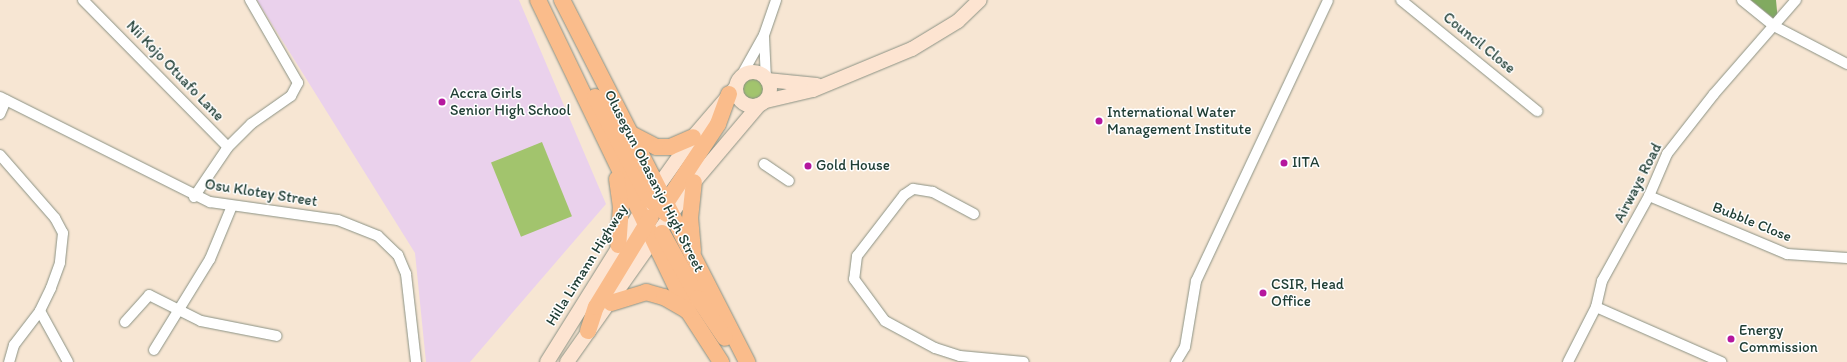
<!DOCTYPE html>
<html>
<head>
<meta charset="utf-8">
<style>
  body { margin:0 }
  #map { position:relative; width:1847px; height:362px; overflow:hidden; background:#f7e6d3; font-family:Itim,sans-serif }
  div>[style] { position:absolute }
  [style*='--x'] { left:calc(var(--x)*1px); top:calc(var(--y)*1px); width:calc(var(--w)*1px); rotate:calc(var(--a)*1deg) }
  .built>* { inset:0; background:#ead1ec }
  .green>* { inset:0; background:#a2c46d; transform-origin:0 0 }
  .round { border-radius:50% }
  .forest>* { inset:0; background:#81aa60 }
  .roads { filter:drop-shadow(0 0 1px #8b9284) drop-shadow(0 0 1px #8b9284) }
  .street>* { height:10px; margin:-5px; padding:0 5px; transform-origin:5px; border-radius:5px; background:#fff }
  .secondary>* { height:14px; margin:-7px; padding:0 7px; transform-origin:7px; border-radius:7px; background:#fde4d1 }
  .secondary>.ring { margin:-7px; padding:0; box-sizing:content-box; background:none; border:14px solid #fde4d1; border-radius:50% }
  .primary>* { height:16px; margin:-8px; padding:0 8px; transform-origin:8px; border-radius:8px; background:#fabc8b }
  .dots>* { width:11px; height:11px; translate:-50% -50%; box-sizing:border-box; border:2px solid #fff; border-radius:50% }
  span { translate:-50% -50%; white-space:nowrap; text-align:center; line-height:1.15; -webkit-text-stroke:3px #fff; paint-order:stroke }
  .street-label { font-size:15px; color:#1f3d34 }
  .poi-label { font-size:15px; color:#1f3d34 }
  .left { translate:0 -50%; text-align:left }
</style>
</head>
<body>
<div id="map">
  <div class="built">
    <i style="clip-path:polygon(257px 0,519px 0,606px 204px,470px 362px,426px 362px,415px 253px)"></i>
  </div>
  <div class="green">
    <i class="round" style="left:739px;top:76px;width:26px;height:26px"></i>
    <i style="left:542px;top:142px;width:80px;height:55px;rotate:68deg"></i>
  </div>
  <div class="forest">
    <i style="clip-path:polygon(1751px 0,1776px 0,1778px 22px)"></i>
  </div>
  <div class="roads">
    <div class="street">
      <i style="--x:83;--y:0;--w:206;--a:45.4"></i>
      <i style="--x:1401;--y:0;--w:176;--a:39.2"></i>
      <i style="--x:1742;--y:0;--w:41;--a:39.1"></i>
      <i style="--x:1774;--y:26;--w:82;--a:27.5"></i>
      <i style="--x:764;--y:37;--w:42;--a:87.3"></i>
      <i style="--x:740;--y:78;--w:49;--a:-60.8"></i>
      <i style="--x:764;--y:35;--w:37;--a:-71"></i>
      <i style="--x:0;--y:97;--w:235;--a:26.6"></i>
      <i style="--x:210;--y:202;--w:129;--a:8"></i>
      <i style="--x:338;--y:220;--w:43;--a:21.8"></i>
      <i style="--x:378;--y:236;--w:28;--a:44"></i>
      <i style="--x:398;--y:255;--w:21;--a:67"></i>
      <i style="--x:406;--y:274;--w:89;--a:83.5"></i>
      <i style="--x:0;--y:114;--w:15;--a:-67"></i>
      <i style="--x:0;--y:155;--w:84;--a:48.9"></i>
      <i style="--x:55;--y:218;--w:17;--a:62"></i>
      <i style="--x:63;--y:233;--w:30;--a:96"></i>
      <i style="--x:60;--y:263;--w:27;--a:110"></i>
      <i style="--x:51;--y:288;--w:25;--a:116"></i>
      <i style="--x:40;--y:311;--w:43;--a:127.4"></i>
      <i style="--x:14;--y:345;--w:18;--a:106"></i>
      <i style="--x:764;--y:164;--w:30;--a:34"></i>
      <i style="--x:1649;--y:196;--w:150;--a:22.8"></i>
      <i style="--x:1787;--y:254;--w:60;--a:3.8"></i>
      <i style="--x:194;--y:197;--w:60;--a:-55.8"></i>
      <i style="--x:228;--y:147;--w:33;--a:-45"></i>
      <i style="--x:251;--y:124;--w:49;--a:-35"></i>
      <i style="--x:291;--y:96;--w:15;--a:-62"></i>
      <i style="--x:298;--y:83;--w:96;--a:-120"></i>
      <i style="--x:974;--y:214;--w:47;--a:-151.8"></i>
      <i style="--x:933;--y:192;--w:20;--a:-171"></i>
      <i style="--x:913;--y:189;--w:11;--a:146"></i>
      <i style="--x:904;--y:195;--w:77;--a:127.6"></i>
      <i style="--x:857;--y:256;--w:23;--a:97"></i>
      <i style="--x:854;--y:279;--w:52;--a:53.6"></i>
      <i style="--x:885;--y:321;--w:57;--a:28.4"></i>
      <i style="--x:935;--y:348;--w:26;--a:18"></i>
      <i style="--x:960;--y:356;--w:64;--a:5.4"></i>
      <i style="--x:1596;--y:307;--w:137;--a:23.7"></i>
      <i style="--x:40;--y:311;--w:58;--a:61.2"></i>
      <i style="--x:125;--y:322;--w:36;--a:-48"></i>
      <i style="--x:149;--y:295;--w:58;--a:26.6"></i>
      <i style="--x:201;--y:321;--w:77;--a:11.2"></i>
      <i style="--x:154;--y:350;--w:107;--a:-58.4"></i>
      <i style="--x:210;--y:259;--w:57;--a:-67.5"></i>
      <i style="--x:1176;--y:362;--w:17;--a:-59"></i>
      <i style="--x:1185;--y:347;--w:67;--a:-80.5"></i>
      <i style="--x:1196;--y:281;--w:310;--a:-64.8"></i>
      <i style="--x:1568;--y:362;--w:62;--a:-63"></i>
      <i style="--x:1596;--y:307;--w:27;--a:-77"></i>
      <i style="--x:1602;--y:281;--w:97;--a:-61.1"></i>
      <i style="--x:1649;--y:196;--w:46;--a:-66.8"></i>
      <i style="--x:1667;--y:154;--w:76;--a:-51.9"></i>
      <i style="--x:1714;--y:94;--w:125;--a:-48.9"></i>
    </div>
    <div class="secondary">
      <i class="ring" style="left:736px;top:72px;width:20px;height:20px"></i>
      <i style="--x:767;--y:80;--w:50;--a:5.7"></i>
      <i style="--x:766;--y:101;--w:48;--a:-13.2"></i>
      <i style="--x:813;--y:90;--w:107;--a:-22.5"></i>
      <i style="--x:912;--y:49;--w:54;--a:-31.3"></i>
      <i style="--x:958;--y:21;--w:30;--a:-44"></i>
      <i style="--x:547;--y:362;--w:192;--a:-58"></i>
      <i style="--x:649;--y:199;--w:76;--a:-54.6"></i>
      <i style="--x:693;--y:137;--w:66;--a:-49.3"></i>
      <i style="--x:567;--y:362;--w:220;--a:-54.8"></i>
      <i style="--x:694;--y:182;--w:101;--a:-49.8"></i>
    </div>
    <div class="primary">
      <i style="--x:538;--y:0;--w:345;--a:64.3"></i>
      <i style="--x:688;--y:311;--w:61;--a:57.1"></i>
      <i style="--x:562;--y:0;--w:407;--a:62.9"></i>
      <i style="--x:595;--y:97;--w:115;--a:62.1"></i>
      <i style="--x:649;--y:199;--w:23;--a:40"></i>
      <i style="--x:629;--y:133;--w:31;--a:27"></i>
      <i style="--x:657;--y:147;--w:13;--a:0"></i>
      <i style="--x:670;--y:147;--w:25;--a:-23"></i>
      <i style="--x:617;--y:179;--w:27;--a:82"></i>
      <i style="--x:621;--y:206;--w:39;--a:94"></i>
      <i style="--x:662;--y:209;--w:102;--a:-56.6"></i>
      <i style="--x:718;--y:124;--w:32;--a:-70"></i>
      <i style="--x:662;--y:233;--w:74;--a:61"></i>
      <i style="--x:698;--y:298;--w:48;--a:56"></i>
      <i style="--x:693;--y:251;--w:32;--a:-95"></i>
      <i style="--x:690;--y:219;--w:37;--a:-84"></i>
      <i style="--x:611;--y:303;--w:37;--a:-17"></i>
      <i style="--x:646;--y:292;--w:19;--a:16"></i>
      <i style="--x:664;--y:297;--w:28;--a:30"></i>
      <i style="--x:588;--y:331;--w:25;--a:-72"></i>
      <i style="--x:596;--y:307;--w:105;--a:-58.6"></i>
    </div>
  </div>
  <div class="dots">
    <i style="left:442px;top:102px;background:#b5179e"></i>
    <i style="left:1099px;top:121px;background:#b5179e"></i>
    <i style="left:1284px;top:163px;background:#b5179e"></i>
    <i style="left:808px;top:166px;background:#b5179e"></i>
    <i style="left:1263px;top:293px;background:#b5179e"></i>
    <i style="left:1731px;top:339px;background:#b5179e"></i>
  </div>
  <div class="street-label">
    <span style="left:1479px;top:43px;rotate:39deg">Council Close</span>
    <span style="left:175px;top:71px;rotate:46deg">Nii Kojo Otuafo Lane</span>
    <span style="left:654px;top:181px;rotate:63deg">Olusegun Obasanjo High Street</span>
    <span style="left:1638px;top:183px;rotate:-63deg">Airways Road</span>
    <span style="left:261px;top:193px;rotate:9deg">Osu Klotey Street</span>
    <span style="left:1752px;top:222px;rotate:22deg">Bubble Close</span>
    <span style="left:587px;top:265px;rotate:-58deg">Hilla Limann Highway</span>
  </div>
  <div class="poi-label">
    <span class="left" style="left:450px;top:102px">Accra Girls<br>Senior High School</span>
    <span class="left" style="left:1107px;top:121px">International Water<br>Management Institute</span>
    <span class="left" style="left:1292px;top:163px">IITA</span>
    <span class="left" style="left:816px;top:166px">Gold House</span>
    <span class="left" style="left:1271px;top:293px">CSIR, Head<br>Office</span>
    <span class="left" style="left:1739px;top:339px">Energy<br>Commission</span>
  </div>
</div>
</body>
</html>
